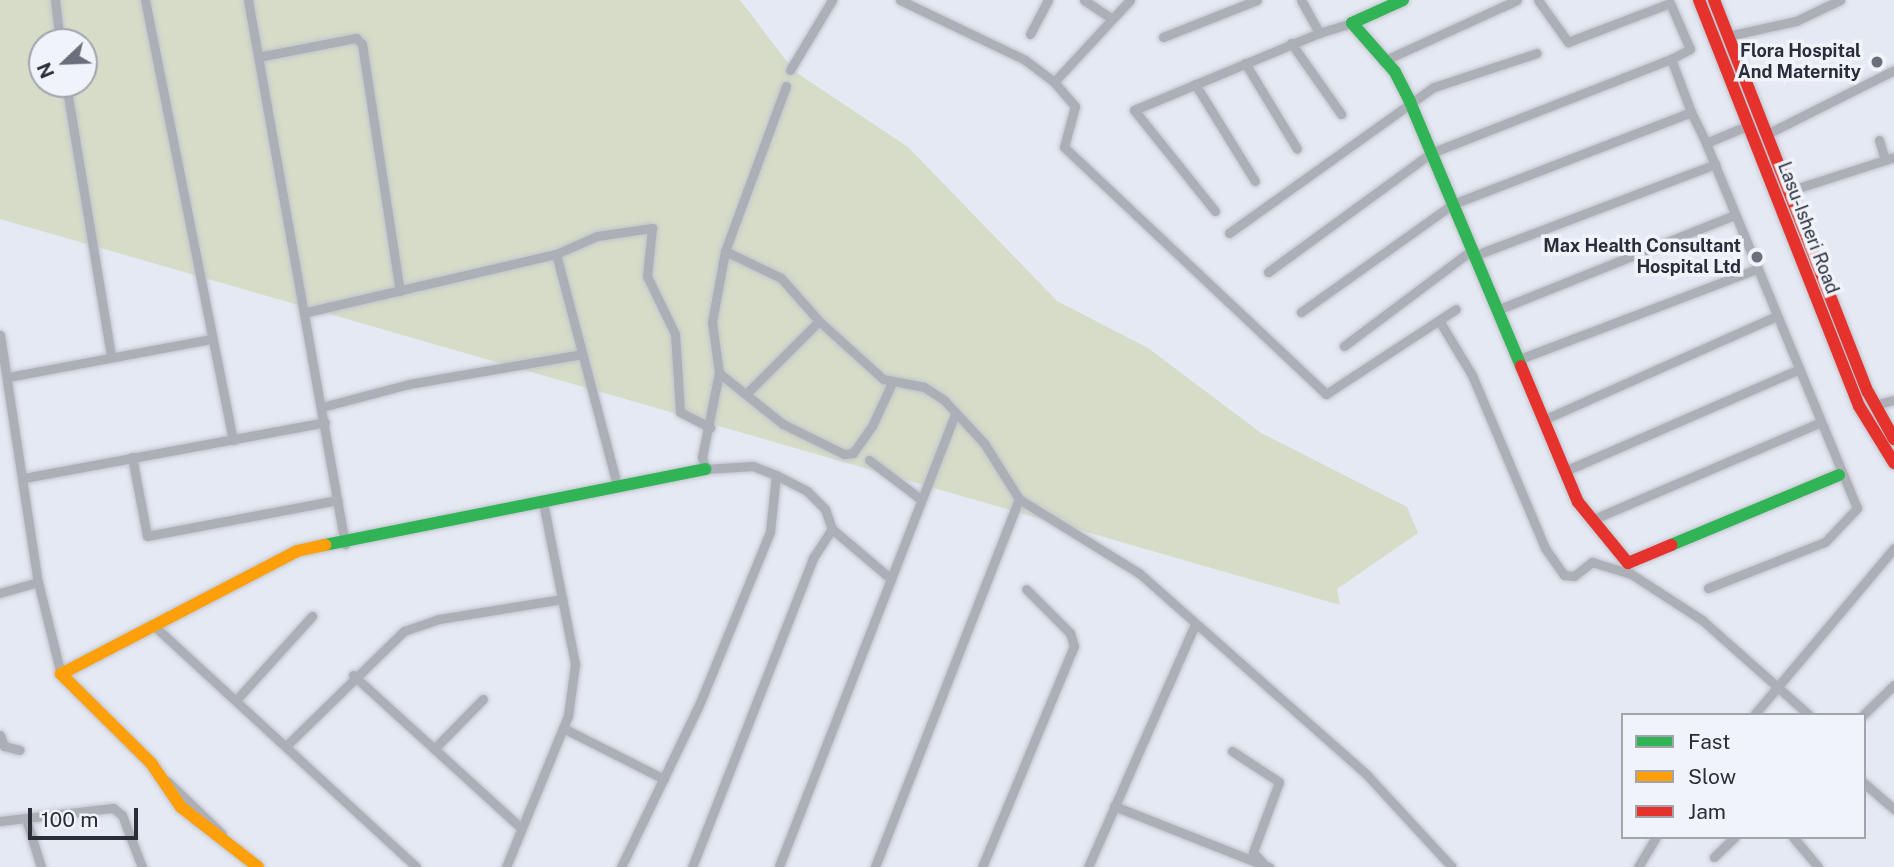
<!DOCTYPE html>
<html>
<head>
<meta charset="utf-8">
<style>
  body { margin:0 }
  #map { position:relative; width:1894px; height:867px; overflow:hidden; background:#e5e9f3; font-family:"Public Sans",sans-serif }
  div>[style] { position:absolute }
  [style*='--x'] { left:calc(var(--x)*1px); top:calc(var(--y)*1px); width:calc(var(--w)*1px); rotate:calc(var(--a)*1deg) }
  .green>* { inset:0; background:#d6dcc8 }
  .roads { filter:drop-shadow(0 0 2px #c0c4cd) drop-shadow(0 0 2px #c0c4cd) }
  .street>* { height:9px; margin:-4.5px; padding:0 4.5px; transform-origin:4.5px; border-radius:4.5px; background:#adafb7 }
  .fast>* { height:12px; margin:-6px; padding:0 6px; transform-origin:6px; border-radius:6px; background:#30b455 }
  .slow>* { height:12px; margin:-6px; padding:0 6px; transform-origin:6px; border-radius:6px; background:#ff9f0a }
  .jam>* { height:12px; margin:-6px; padding:0 6px; transform-origin:6px; border-radius:6px; background:#e5322d }
  .dots>* { width:19px; height:19px; translate:-50% -50%; box-sizing:border-box; border:4px solid #f1f3fa; border-radius:50% }
  span { translate:-50% -50%; white-space:nowrap; text-align:center; line-height:1.15; -webkit-text-stroke:7px #f1f3fa; paint-order:stroke }
  .poi-label { font-size:18px; color:#2a2e3a; font-weight:700 }
  .right { translate:-100% -50%; text-align:right }
  .street-label { font-size:18px; color:#2a2e3a }
  .legend { position:absolute; left:1621px; top:713px; width:245px; height:126px; box-sizing:border-box; background:#f1f3fa; border:2px solid #a1a4ad; margin:0; padding:9px 12px; list-style:none; font-size:21px; color:#2a2e3a }
  .legend li { display:flex; align-items:center; gap:14px; height:35px }
  .legend b { width:35px; border:2px solid #a1a4ad }
  .north { position:absolute; left:28px; top:28px; width:70px; height:70px; box-sizing:border-box; background:#f1f3fa; border:2px solid #a1a4ad; border-radius:50%; rotate:247deg; font-size:19px; font-weight:700; line-height:28px; text-align:center; color:#2a2e3a }
  .north::after { content:''; display:block; margin:auto; width:24px; height:32px; background:#6b6f7b; clip-path:polygon(50% 0,100% 100%,50% 72%,0 100%) }
  .scale { position:absolute; left:28px; top:808px; width:110px; height:32px; box-sizing:border-box; border:4px solid #2a2e3a; border-top:0; padding-left:9px; font-size:21px; line-height:24px; white-space:nowrap; color:#2a2e3a; -webkit-text-stroke:5px #f1f3fa; paint-order:stroke }
</style>
</head>
<body>
<div id="map">
  <div class="green">
    <i style="clip-path:polygon(evenodd,0 0,740px 0,794px 71px,908px 147px,1057px 301px,1148px 348px,1261px 433px,1407px 507px,1418px 533px,1337px 589px,1340px 605px,0 219px,0 0,42px 42px,84px 42px,84px 84px,42px 84px,42px 42px)"></i>
  </div>
  <div class="roads">
    <div class="street">
      <i style="--x:55;--y:0;--w:42;--a:83.2"></i>
      <i style="--x:145;--y:0;--w:449;--a:78.7"></i>
      <i style="--x:248;--y:0;--w:553;--a:79.89"></i>
      <i style="--x:900;--y:0;--w:139;--a:25.6"></i>
      <i style="--x:1025;--y:60;--w:36;--a:37"></i>
      <i style="--x:1054;--y:82;--w:112;--a:-47.2"></i>
      <i style="--x:1084;--y:0;--w:32;--a:34"></i>
      <i style="--x:1301;--y:0;--w:38;--a:61"></i>
      <i style="--x:1319;--y:33;--w:34;--a:-17"></i>
      <i style="--x:1538;--y:0;--w:52;--a:54.5"></i>
      <i style="--x:1568;--y:42;--w:109;--a:-20.9"></i>
      <i style="--x:1670;--y:3;--w:50;--a:66.5"></i>
      <i style="--x:1690;--y:49;--w:21;--a:152"></i>
      <i style="--x:1671;--y:59;--w:57;--a:69.3"></i>
      <i style="--x:1030;--y:34;--w:38;--a:-62"></i>
      <i style="--x:1728;--y:36;--w:70;--a:-12.4"></i>
      <i style="--x:1796;--y:21;--w:49;--a:-25.5"></i>
      <i style="--x:1163;--y:37;--w:101;--a:-21.5"></i>
      <i style="--x:1291;--y:43;--w:87;--a:54.8"></i>
      <i style="--x:258;--y:57;--w:100;--a:-11"></i>
      <i style="--x:356;--y:38;--w:8;--a:45"></i>
      <i style="--x:362;--y:44;--w:250;--a:81.3"></i>
      <i style="--x:1383;--y:61;--w:147;--a:-24.5"></i>
      <i style="--x:1245;--y:63;--w:100;--a:58.8"></i>
      <i style="--x:790;--y:70;--w:82;--a:-59"></i>
      <i style="--x:1054;--y:82;--w:32;--a:49"></i>
      <i style="--x:1075;--y:106;--w:42;--a:105"></i>
      <i style="--x:1064;--y:147;--w:360;--a:43.3"></i>
      <i style="--x:1326;--y:394;--w:155;--a:-33.2"></i>
      <i style="--x:66;--y:84;--w:275;--a:80.6"></i>
      <i style="--x:1195;--y:84;--w:114;--a:58.3"></i>
      <i style="--x:1767;--y:134;--w:142;--a:-26.7"></i>
      <i style="--x:1879;--y:140;--w:21;--a:73"></i>
      <i style="--x:1789;--y:191;--w:110;--a:-17.9"></i>
      <i style="--x:1215;--y:211;--w:129;--a:-128.7"></i>
      <i style="--x:1134;--y:110;--w:200;--a:-22.6"></i>
      <i style="--x:1229;--y:233;--w:252;--a:-35.5"></i>
      <i style="--x:1434;--y:87;--w:108;--a:-18.3"></i>
      <i style="--x:725;--y:251;--w:62;--a:25.7"></i>
      <i style="--x:781;--y:278;--w:57;--a:48.5"></i>
      <i style="--x:556;--y:254;--w:239;--a:75.2"></i>
      <i style="--x:1476;--y:255;--w:256;--a:-20.8"></i>
      <i style="--x:1268;--y:272;--w:202;--a:-36.1"></i>
      <i style="--x:1431;--y:153;--w:258;--a:-21.4"></i>
      <i style="--x:1497;--y:310;--w:256;--a:-21.8"></i>
      <i style="--x:307;--y:312;--w:256;--a:-13.1"></i>
      <i style="--x:556;--y:254;--w:45;--a:-23.7"></i>
      <i style="--x:597;--y:236;--w:56;--a:-8.3"></i>
      <i style="--x:652;--y:228;--w:48;--a:95.9"></i>
      <i style="--x:647;--y:276;--w:64;--a:64.2"></i>
      <i style="--x:675;--y:334;--w:78;--a:86.3"></i>
      <i style="--x:680;--y:412;--w:34;--a:27"></i>
      <i style="--x:1301;--y:312;--w:186;--a:-35.4"></i>
      <i style="--x:1453;--y:204;--w:255;--a:-21.1"></i>
      <i style="--x:1691;--y:112;--w:34;--a:64"></i>
      <i style="--x:1440;--y:322;--w:62;--a:58.9"></i>
      <i style="--x:1472;--y:375;--w:188;--a:67.1"></i>
      <i style="--x:1545;--y:548;--w:33;--a:55"></i>
      <i style="--x:1564;--y:575;--w:10;--a:6"></i>
      <i style="--x:1574;--y:576;--w:23;--a:-38"></i>
      <i style="--x:1592;--y:562;--w:41;--a:17.1"></i>
      <i style="--x:1631;--y:574;--w:85;--a:32.9"></i>
      <i style="--x:1702;--y:620;--w:143;--a:41.6"></i>
      <i style="--x:0;--y:335;--w:250;--a:81.3"></i>
      <i style="--x:38;--y:582;--w:40;--a:164"></i>
      <i style="--x:1344;--y:346;--w:161;--a:-36.9"></i>
      <i style="--x:1517;--y:360;--w:256;--a:-20.8"></i>
      <i style="--x:719;--y:373;--w:82;--a:38.6"></i>
      <i style="--x:783;--y:424;--w:68;--a:26.2"></i>
      <i style="--x:844;--y:454;--w:9;--a:-6"></i>
      <i style="--x:853;--y:453;--w:33;--a:-55"></i>
      <i style="--x:872;--y:426;--w:47;--a:-65.1"></i>
      <i style="--x:8;--y:377;--w:208;--a:-10.6"></i>
      <i style="--x:746;--y:394;--w:103;--a:-45"></i>
      <i style="--x:819;--y:321;--w:86;--a:42.2"></i>
      <i style="--x:883;--y:379;--w:42;--a:11"></i>
      <i style="--x:924;--y:387;--w:24;--a:33"></i>
      <i style="--x:944;--y:400;--w:59;--a:47.1"></i>
      <i style="--x:984;--y:443;--w:66;--a:58"></i>
      <i style="--x:1019;--y:499;--w:395;--a:111.4"></i>
      <i style="--x:1874;--y:405;--w:21;--a:-14"></i>
      <i style="--x:322;--y:407;--w:90;--a:-14.8"></i>
      <i style="--x:409;--y:384;--w:176;--a:-9.8"></i>
      <i style="--x:1543;--y:420;--w:253;--a:-24"></i>
      <i style="--x:132;--y:457;--w:80;--a:79.2"></i>
      <i style="--x:147;--y:536;--w:194;--a:-10.7"></i>
      <i style="--x:869;--y:460;--w:61;--a:37.1"></i>
      <i style="--x:1565;--y:471;--w:253;--a:-23.5"></i>
      <i style="--x:776;--y:475;--w:35;--a:27"></i>
      <i style="--x:807;--y:491;--w:25;--a:45"></i>
      <i style="--x:825;--y:509;--w:21;--a:71"></i>
      <i style="--x:832;--y:529;--w:77;--a:40.3"></i>
      <i style="--x:891;--y:579;--w:309;--a:111.3"></i>
      <i style="--x:24;--y:478;--w:306;--a:-10.5"></i>
      <i style="--x:1019;--y:499;--w:141;--a:31.7"></i>
      <i style="--x:1139;--y:573;--w:305;--a:41.5"></i>
      <i style="--x:1367;--y:775;--w:125;--a:47.3"></i>
      <i style="--x:1596;--y:518;--w:242;--a:-23.1"></i>
      <i style="--x:891;--y:579;--w:177;--a:-68.8"></i>
      <i style="--x:38;--y:582;--w:95;--a:76"></i>
      <i style="--x:1708;--y:588;--w:126;--a:-21.5"></i>
      <i style="--x:1825;--y:542;--w:47;--a:-46.7"></i>
      <i style="--x:1857;--y:508;--w:395;--a:-112.5"></i>
      <i style="--x:1706;--y:143;--w:47;--a:-22.7"></i>
      <i style="--x:152;--y:624;--w:359;--a:42.6"></i>
      <i style="--x:353;--y:675;--w:226;--a:42.3"></i>
      <i style="--x:237;--y:699;--w:112;--a:-47.9"></i>
      <i style="--x:1754;--y:715;--w:218;--a:-50"></i>
      <i style="--x:1863;--y:715;--w:43;--a:-44.1"></i>
      <i style="--x:563;--y:728;--w:113;--a:26.8"></i>
      <i style="--x:0;--y:735;--w:12;--a:70"></i>
      <i style="--x:4;--y:746;--w:16;--a:14"></i>
      <i style="--x:287;--y:745;--w:163;--a:-44.3"></i>
      <i style="--x:404;--y:631;--w:37;--a:-19"></i>
      <i style="--x:439;--y:619;--w:125;--a:-9.2"></i>
      <i style="--x:434;--y:749;--w:70;--a:-45.6"></i>
      <i style="--x:1232;--y:751;--w:56;--a:33.4"></i>
      <i style="--x:1279;--y:782;--w:75;--a:110.4"></i>
      <i style="--x:1253;--y:852;--w:15;--a:48"></i>
      <i style="--x:167;--y:781;--w:76;--a:43.9"></i>
      <i style="--x:1864;--y:783;--w:40;--a:41"></i>
      <i style="--x:1114;--y:806;--w:167;--a:21.5"></i>
      <i style="--x:26;--y:819;--w:50;--a:72.6"></i>
      <i style="--x:0;--y:821;--w:114;--a:-6.6"></i>
      <i style="--x:113;--y:808;--w:11;--a:38"></i>
      <i style="--x:122;--y:815;--w:56;--a:69"></i>
      <i style="--x:1793;--y:837;--w:39;--a:50"></i>
      <i style="--x:1714;--y:857;--w:29;--a:-44"></i>
      <i style="--x:506;--y:867;--w:163;--a:-67.7"></i>
      <i style="--x:568;--y:716;--w:52;--a:-82.3"></i>
      <i style="--x:575;--y:664;--w:165;--a:-101.2"></i>
      <i style="--x:621;--y:867;--w:180;--a:-64.3"></i>
      <i style="--x:699;--y:705;--w:187;--a:-67.7"></i>
      <i style="--x:770;--y:532;--w:57;--a:-84"></i>
      <i style="--x:776;--y:475;--w:25;--a:-159"></i>
      <i style="--x:753;--y:466;--w:48;--a:176.4"></i>
      <i style="--x:705;--y:469;--w:12;--a:-104"></i>
      <i style="--x:702;--y:457;--w:86;--a:-78.6"></i>
      <i style="--x:719;--y:373;--w:51;--a:-97.8"></i>
      <i style="--x:712;--y:322;--w:72;--a:-79.6"></i>
      <i style="--x:725;--y:251;--w:176;--a:-69.7"></i>
      <i style="--x:692;--y:867;--w:332;--a:-68.6"></i>
      <i style="--x:813;--y:558;--w:35;--a:-57"></i>
      <i style="--x:982;--y:867;--w:239;--a:-67.4"></i>
      <i style="--x:1074;--y:646;--w:14;--a:-107"></i>
      <i style="--x:1070;--y:633;--w:62;--a:-135"></i>
      <i style="--x:1088;--y:867;--w:262;--a:-66.2"></i>
      <i style="--x:1638;--y:867;--w:35;--a:-59"></i>
    </div>
    <div class="fast">
      <i style="--x:1403;--y:0;--w:56;--a:155.7"></i>
      <i style="--x:1352;--y:23;--w:65;--a:48.7"></i>
      <i style="--x:1395;--y:72;--w:34;--a:63"></i>
      <i style="--x:1410;--y:102;--w:286;--a:67.2"></i>
      <i style="--x:325;--y:545;--w:388;--a:-11.3"></i>
      <i style="--x:1671;--y:545;--w:182;--a:-22.6"></i>
    </div>
    <div class="slow">
      <i style="--x:258;--y:867;--w:98;--a:-142.1"></i>
      <i style="--x:181;--y:807;--w:53;--a:-124.3"></i>
      <i style="--x:151;--y:763;--w:127;--a:-135.3"></i>
      <i style="--x:61;--y:674;--w:266;--a:-27.5"></i>
      <i style="--x:297;--y:551;--w:29;--a:-12"></i>
    </div>
    <div class="jam">
      <i style="--x:1699;--y:0;--w:436;--a:68.5"></i>
      <i style="--x:1859;--y:406;--w:67;--a:58.4"></i>
      <i style="--x:1714;--y:0;--w:421;--a:68.6"></i>
      <i style="--x:1868;--y:392;--w:54;--a:61"></i>
      <i style="--x:1521;--y:366;--w:147;--a:67.3"></i>
      <i style="--x:1578;--y:502;--w:79;--a:50.7"></i>
      <i style="--x:1628;--y:563;--w:47;--a:-22.7"></i>
    </div>
  </div>
  <div class="dots">
    <i style="left:1877px;top:62px;background:#6b6f7b"></i>
    <i style="left:1757px;top:257px;background:#6b6f7b"></i>
  </div>
  <div class="poi-label">
    <span class="right" style="left:1861px;top:62px">Flora Hospital<br>And Maternity</span>
    <span class="right" style="left:1741px;top:257px">Max Health Consultant<br>Hospital Ltd</span>
  </div>
  <div class="street-label">
    <span style="left:1808px;top:228px;rotate:69deg">Lasu-Isheri Road</span>
  </div>
  <ul class="legend">
  <li><b style="height:9px;background:#30b455"></b>Fast</li>
  <li><b style="height:9px;background:#ff9f0a"></b>Slow</li>
  <li><b style="height:9px;background:#e5322d"></b>Jam</li>
  </ul>
  <div class="north">N</div>
  <div class="scale">100 m</div>
</div>
</body>
</html>
